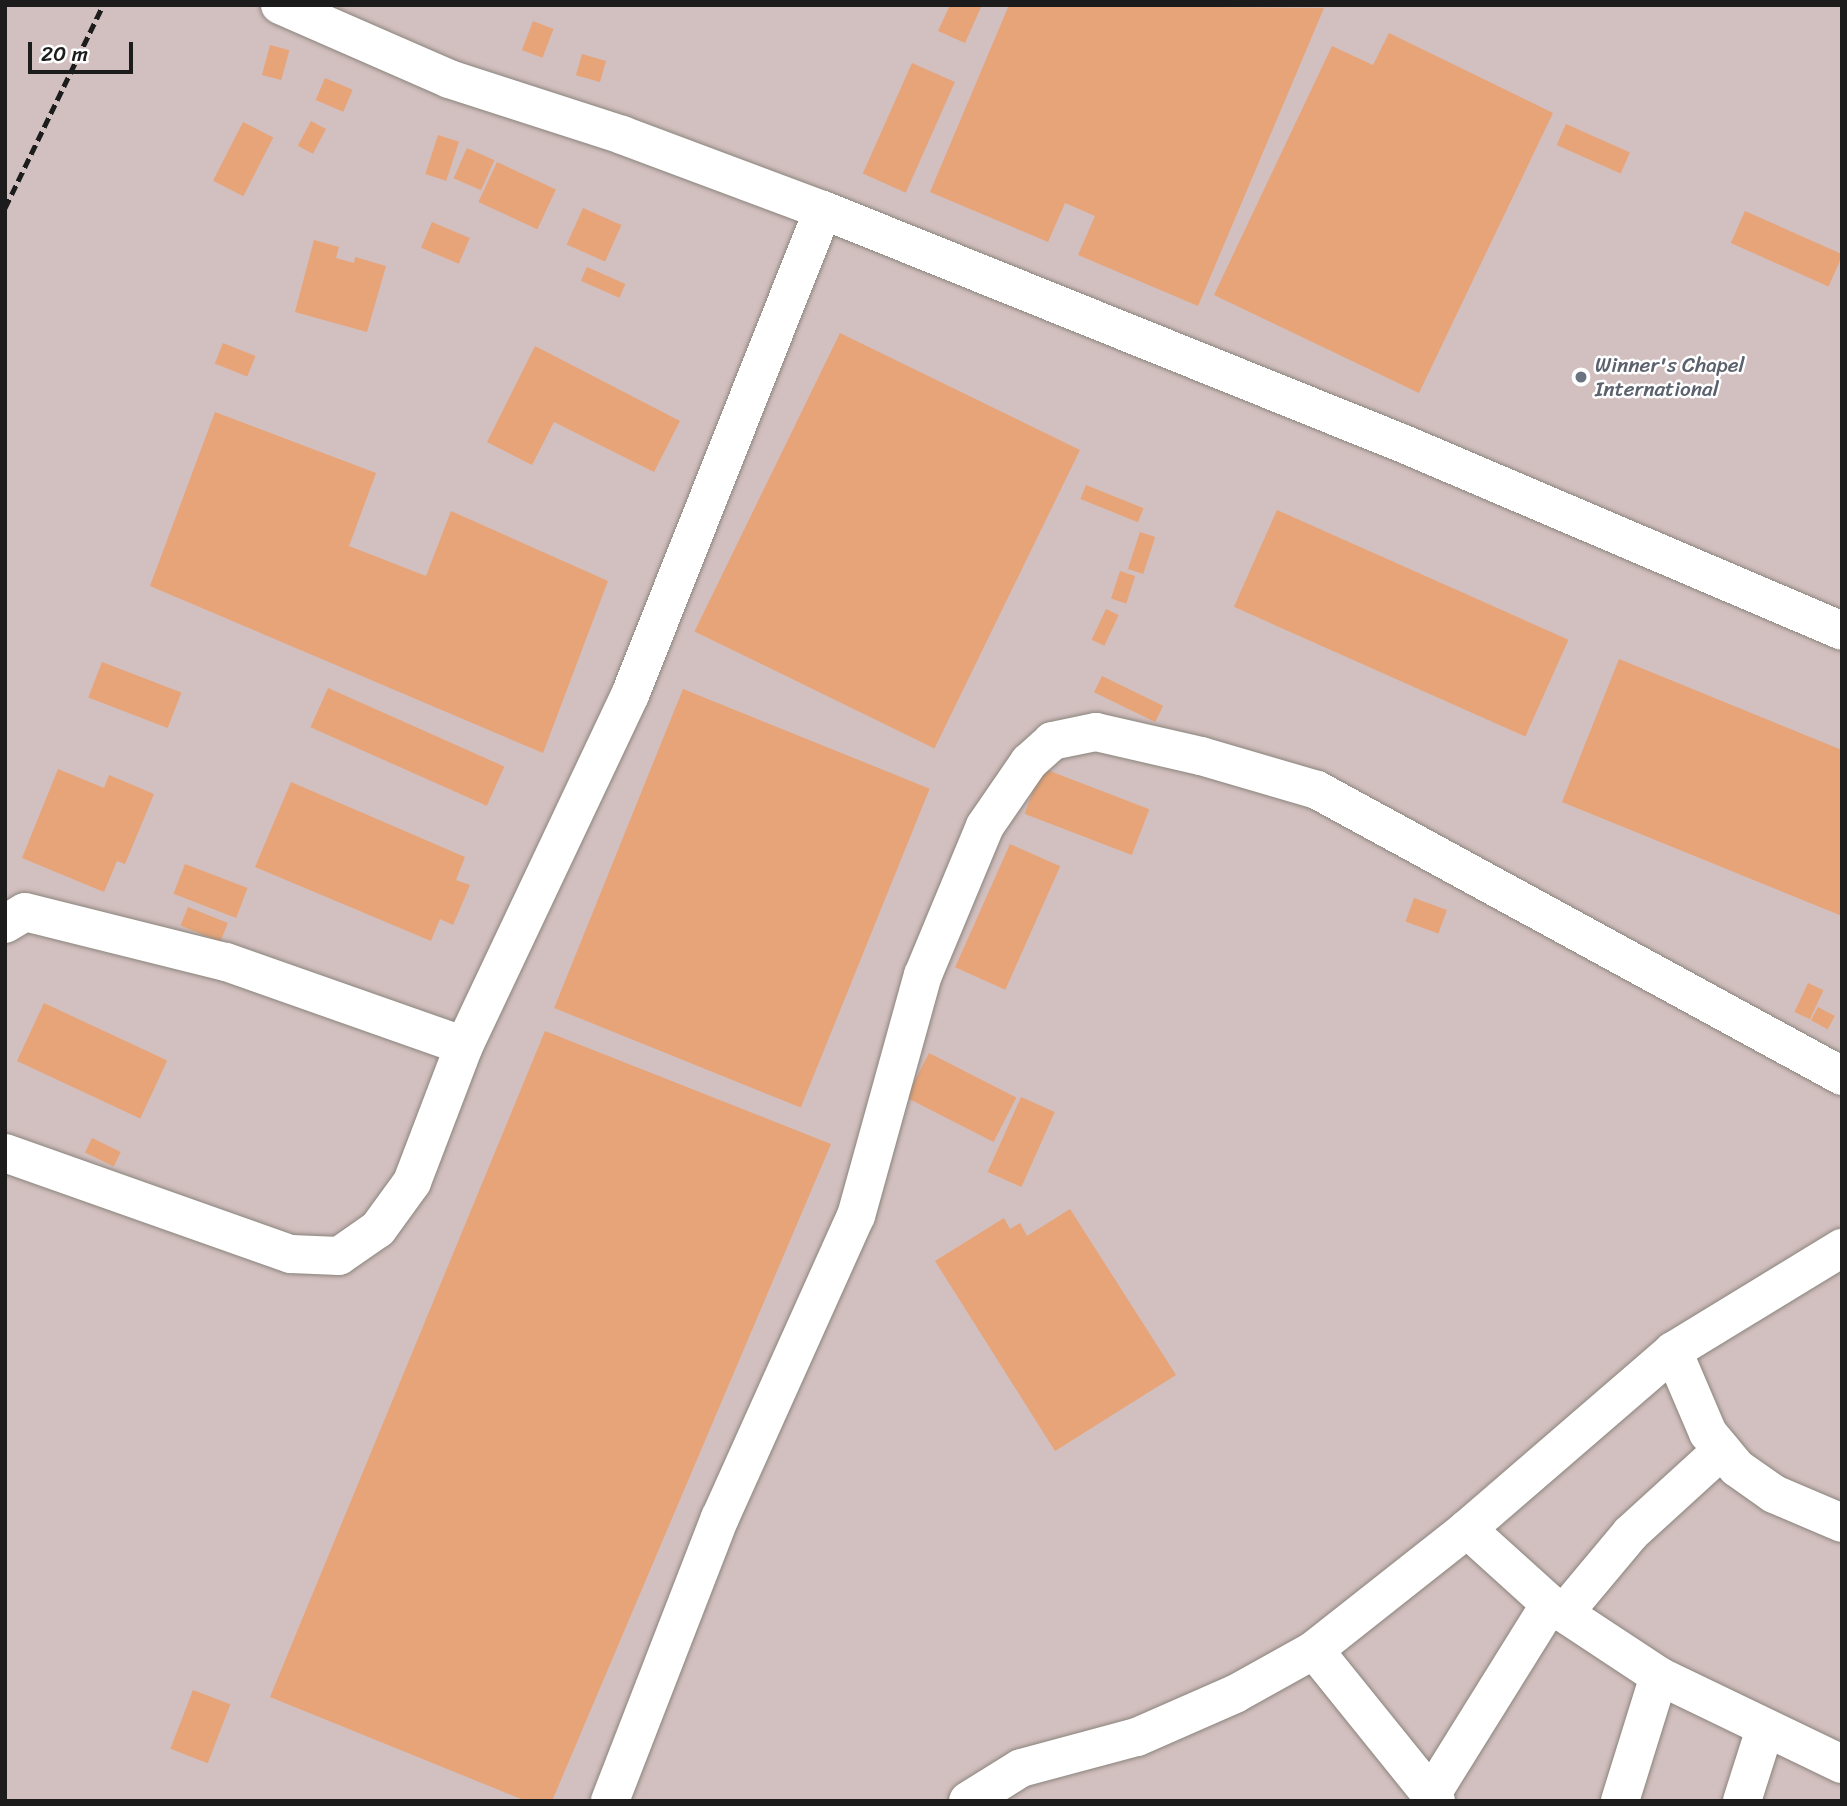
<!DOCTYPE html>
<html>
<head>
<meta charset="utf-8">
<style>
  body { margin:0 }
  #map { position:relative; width:1847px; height:1806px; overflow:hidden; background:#f9eddd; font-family:Sriracha,sans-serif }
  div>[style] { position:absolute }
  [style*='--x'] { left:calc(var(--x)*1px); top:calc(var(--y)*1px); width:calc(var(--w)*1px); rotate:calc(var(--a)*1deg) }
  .industrial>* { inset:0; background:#d2bfbf; transform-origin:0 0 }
  .building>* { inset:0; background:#e7a478; transform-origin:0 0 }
  .roads { filter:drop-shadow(0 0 2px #8a847c) drop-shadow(0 0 2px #8a847c) }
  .minor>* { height:38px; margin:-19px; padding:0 19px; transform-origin:19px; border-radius:19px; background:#fff }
  .rail>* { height:5px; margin-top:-2.5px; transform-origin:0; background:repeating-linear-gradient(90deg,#1c1c1c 0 10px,transparent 0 15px) }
  .dots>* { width:19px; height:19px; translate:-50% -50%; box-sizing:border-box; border:4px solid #fff; border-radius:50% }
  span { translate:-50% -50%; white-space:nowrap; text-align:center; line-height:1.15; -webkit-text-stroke:5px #fff; paint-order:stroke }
  .worship-label { font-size:21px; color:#5b616d }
  .left { translate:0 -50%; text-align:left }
  .frame { position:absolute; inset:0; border:7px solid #1c1c1c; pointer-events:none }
  .scale { position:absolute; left:28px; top:42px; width:105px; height:32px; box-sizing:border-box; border:4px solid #1c1c1c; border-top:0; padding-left:9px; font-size:21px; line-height:24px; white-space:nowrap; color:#1c1c1c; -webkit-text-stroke:5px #fff; paint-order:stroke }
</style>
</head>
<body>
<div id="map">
  <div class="industrial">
    <i style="left:5px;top:5px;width:1837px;height:1796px"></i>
  </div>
  <div class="building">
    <i style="clip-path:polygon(950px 5px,982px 5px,965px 43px,938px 31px)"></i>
    <i style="clip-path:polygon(1009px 5px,1324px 8px,1198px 306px,1078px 255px,1095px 216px,1065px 203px,1048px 242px,930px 192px)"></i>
    <i style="left:533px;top:21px;width:22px;height:31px;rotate:21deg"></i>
    <i style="clip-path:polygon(1389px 33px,1553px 113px,1419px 393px,1214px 295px,1332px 46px,1373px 65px)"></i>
    <i style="left:270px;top:45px;width:20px;height:31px;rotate:15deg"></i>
    <i style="left:582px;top:54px;width:25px;height:22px;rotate:16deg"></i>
    <i style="left:912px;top:63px;width:47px;height:121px;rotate:24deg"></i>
    <i style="left:325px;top:78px;width:30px;height:24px;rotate:23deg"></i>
    <i style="left:311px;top:121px;width:17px;height:28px;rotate:28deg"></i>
    <i style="left:243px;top:122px;width:34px;height:66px;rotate:27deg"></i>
    <i style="left:1566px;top:124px;width:70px;height:23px;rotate:24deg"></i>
    <i style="left:438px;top:135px;width:22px;height:41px;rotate:18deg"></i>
    <i style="left:467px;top:148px;width:30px;height:33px;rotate:24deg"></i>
    <i style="left:497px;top:162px;width:65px;height:44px;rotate:25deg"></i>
    <i style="left:583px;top:208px;width:42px;height:40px;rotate:24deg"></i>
    <i style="left:1745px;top:211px;width:107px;height:35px;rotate:24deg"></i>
    <i style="left:432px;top:222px;width:41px;height:28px;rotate:23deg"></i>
    <i style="clip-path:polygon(314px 240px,339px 247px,336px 258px,354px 263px,355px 257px,386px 266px,367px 332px,295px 312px)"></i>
    <i style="left:587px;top:267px;width:42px;height:15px;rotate:24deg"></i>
    <i style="left:840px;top:333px;width:267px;height:332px;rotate:26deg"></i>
    <i style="left:223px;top:343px;width:35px;height:22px;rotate:22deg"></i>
    <i style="clip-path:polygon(535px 346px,680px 421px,654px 472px,554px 422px,532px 465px,487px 442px)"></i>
    <i style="clip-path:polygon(215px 412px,376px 473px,349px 546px,426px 576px,451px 511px,608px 581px,543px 753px,150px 586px)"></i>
    <i style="left:1086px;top:485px;width:62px;height:15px;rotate:22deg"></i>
    <i style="left:1277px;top:510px;width:319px;height:106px;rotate:24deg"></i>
    <i style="left:1140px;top:532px;width:16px;height:39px;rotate:18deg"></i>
    <i style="left:1120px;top:571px;width:16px;height:29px;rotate:18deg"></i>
    <i style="left:1106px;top:609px;width:14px;height:34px;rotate:25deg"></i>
    <i style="clip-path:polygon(1619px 659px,1842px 750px,1842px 916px,1562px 802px)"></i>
    <i style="left:102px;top:662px;width:85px;height:38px;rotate:21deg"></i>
    <i style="left:1102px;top:676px;width:68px;height:18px;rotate:26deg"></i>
    <i style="left:328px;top:688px;width:193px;height:43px;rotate:24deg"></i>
    <i style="left:683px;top:689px;width:266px;height:344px;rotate:22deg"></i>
    <i style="left:1042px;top:768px;width:115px;height:49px;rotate:21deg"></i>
    <i style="clip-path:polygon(58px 769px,104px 788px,109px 775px,154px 794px,125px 864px,117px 861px,104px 892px,22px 858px)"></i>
    <i style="clip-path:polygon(291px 782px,465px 857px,456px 880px,470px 885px,453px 925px,440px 919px,431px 941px,255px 867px)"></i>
    <i style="left:1010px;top:844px;width:55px;height:135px;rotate:24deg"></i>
    <i style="left:185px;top:864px;width:67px;height:32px;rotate:21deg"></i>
    <i style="left:1414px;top:898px;width:35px;height:25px;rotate:20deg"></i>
    <i style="left:188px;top:907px;width:43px;height:20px;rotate:22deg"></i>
    <i style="left:1808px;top:983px;width:17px;height:32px;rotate:25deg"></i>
    <i style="left:44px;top:1003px;width:136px;height:64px;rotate:25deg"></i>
    <i style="left:1818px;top:1007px;width:19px;height:15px;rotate:28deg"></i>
    <i style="clip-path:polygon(545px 1031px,831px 1144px,552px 1801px,526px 1801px,270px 1697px)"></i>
    <i style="left:929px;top:1053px;width:98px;height:50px;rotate:27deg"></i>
    <i style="left:1021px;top:1097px;width:37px;height:82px;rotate:24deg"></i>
    <i style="left:92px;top:1138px;width:32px;height:16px;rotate:26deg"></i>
    <i style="clip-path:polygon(1070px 1209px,1176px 1375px,1055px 1451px,935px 1261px,1004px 1218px,1010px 1229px,1020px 1223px,1027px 1236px)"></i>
    <i style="left:193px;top:1690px;width:40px;height:63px;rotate:21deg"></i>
  </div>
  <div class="roads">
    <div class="minor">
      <i style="--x:280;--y:5;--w:184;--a:23.6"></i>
      <i style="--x:449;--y:79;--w:182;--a:17.9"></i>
      <i style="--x:622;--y:135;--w:215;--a:20.5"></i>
      <i style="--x:823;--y:210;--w:626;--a:21.94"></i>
      <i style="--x:1404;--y:444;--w:476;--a:23.1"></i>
      <i style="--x:5;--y:924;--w:23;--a:-31"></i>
      <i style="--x:25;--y:912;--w:207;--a:14"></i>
      <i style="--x:226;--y:962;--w:252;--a:19.4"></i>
      <i style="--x:5;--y:1153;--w:303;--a:19.5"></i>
      <i style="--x:291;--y:1254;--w:48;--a:2.4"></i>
      <i style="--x:339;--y:1256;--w:47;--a:-34.7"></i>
      <i style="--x:378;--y:1229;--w:58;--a:-54.1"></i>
      <i style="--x:412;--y:1182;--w:146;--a:-69.1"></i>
      <i style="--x:464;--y:1046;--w:388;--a:-64.7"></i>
      <i style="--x:630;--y:695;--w:522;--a:-68.3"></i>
      <i style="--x:1673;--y:1351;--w:89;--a:66.9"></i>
      <i style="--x:1708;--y:1433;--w:45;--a:50.4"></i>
      <i style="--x:1737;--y:1468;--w:45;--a:35.1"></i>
      <i style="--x:1774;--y:1494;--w:74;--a:23.1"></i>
      <i style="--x:1467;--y:1529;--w:112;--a:42.1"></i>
      <i style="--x:1550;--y:1604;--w:131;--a:33.4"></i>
      <i style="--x:1659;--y:1676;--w:203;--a:25.7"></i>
      <i style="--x:1564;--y:1613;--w:104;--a:-50.1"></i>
      <i style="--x:1631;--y:1533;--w:123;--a:-42.4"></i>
      <i style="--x:1431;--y:1795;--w:225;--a:-58.1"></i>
      <i style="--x:610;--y:1801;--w:304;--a:-68.8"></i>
      <i style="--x:720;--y:1518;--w:331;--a:-65.8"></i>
      <i style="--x:856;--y:1216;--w:250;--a:-74.5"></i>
      <i style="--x:923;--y:975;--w:161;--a:-67.4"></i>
      <i style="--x:985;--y:826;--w:78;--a:-55.5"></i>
      <i style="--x:1029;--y:762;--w:31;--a:-42"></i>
      <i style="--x:1052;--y:741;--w:45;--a:-11.6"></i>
      <i style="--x:1096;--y:732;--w:108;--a:12.9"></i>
      <i style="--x:1201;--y:756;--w:121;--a:16.3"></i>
      <i style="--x:1317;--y:790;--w:598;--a:28.58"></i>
      <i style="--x:968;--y:1801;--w:62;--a:-31.9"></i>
      <i style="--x:1021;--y:1768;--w:120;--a:-15"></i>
      <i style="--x:1137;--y:1737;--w:107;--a:-23.7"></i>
      <i style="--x:1235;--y:1694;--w:90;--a:-29.1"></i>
      <i style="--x:1436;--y:1801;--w:194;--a:-128.9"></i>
      <i style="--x:1314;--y:1650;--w:195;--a:-38.3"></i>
      <i style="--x:1467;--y:1529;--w:272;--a:-40.8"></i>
      <i style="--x:1673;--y:1351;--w:198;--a:-31.4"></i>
      <i style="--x:1620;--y:1801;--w:131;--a:-72.7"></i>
      <i style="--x:1742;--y:1801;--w:76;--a:-72.3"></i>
    </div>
  </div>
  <div class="rail">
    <i style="--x:5;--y:208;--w:225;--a:-64.2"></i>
  </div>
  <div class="dots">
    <i style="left:1581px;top:377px;background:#6b7280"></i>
  </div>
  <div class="worship-label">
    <span class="left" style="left:1595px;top:377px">Winner's Chapel<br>International</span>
  </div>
  <div class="frame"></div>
  <div class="scale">20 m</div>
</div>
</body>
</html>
